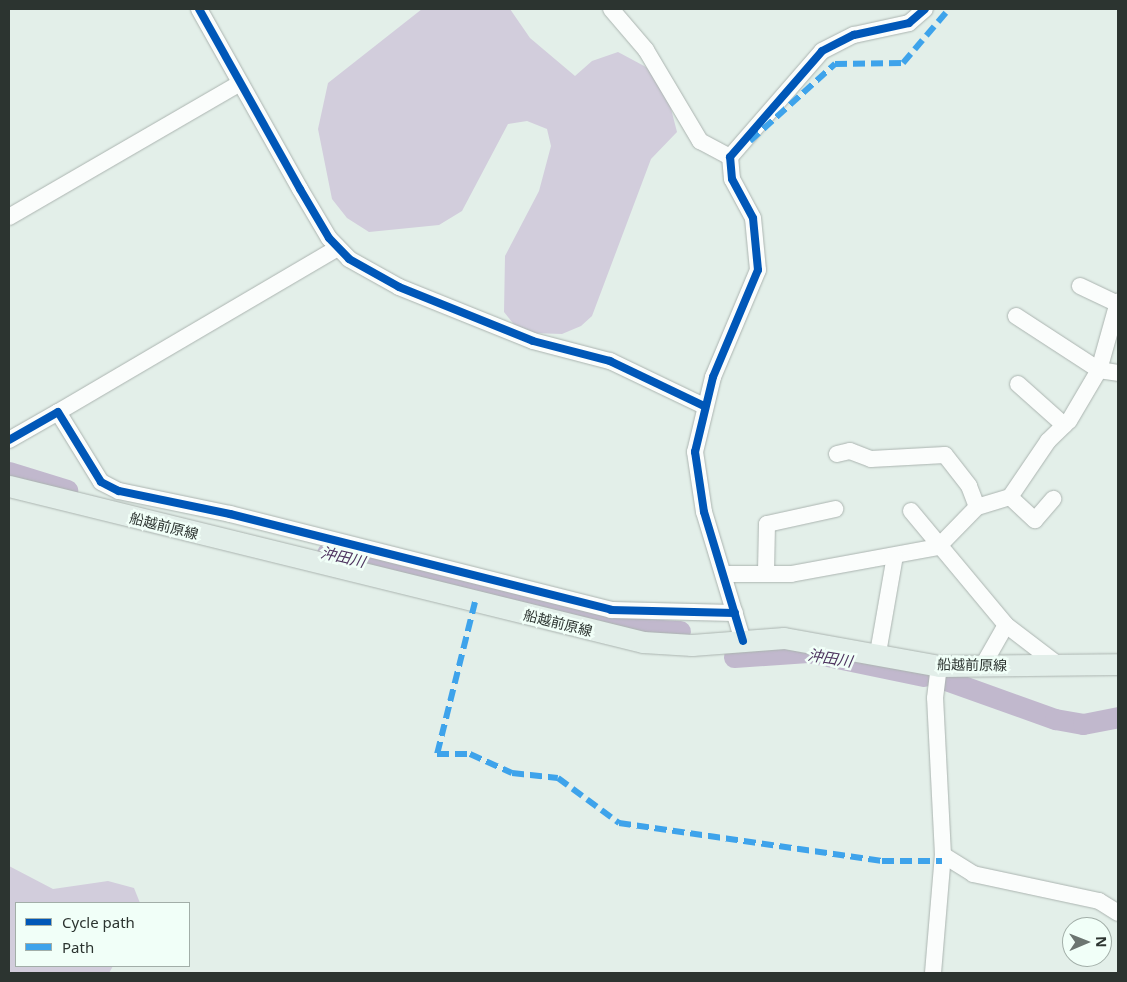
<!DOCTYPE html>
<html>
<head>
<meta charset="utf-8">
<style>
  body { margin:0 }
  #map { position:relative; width:1127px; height:982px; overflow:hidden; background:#e3efe9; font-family:"Noto Sans","Noto Sans JP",sans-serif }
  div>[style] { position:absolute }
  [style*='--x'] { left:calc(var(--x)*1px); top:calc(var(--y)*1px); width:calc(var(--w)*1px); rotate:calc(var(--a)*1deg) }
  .forest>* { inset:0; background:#d2cddc }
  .river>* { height:21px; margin:-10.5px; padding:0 10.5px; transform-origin:10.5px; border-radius:10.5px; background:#c1b8cd }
  .roads { filter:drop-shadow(0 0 1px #abb4b0) drop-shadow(0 0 1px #abb4b0) }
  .minor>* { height:16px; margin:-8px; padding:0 8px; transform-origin:8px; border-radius:8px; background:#fbfdfc }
  .major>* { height:21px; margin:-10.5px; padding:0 10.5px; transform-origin:10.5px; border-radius:10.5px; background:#e2eee9 }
  .quiet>* { height:6px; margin-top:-3px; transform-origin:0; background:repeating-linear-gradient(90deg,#3ea3eb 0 12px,transparent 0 18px) }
  .cycleway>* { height:8px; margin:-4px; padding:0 4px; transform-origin:4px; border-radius:4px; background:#0057b8 }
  span { translate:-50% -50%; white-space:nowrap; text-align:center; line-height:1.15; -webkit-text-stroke:5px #f1fff8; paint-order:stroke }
  .street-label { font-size:14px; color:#2c3430 }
  .water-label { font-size:15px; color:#4e345f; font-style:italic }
  .frame { position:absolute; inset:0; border:10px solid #2c3430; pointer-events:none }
  .legend { position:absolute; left:15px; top:902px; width:175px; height:65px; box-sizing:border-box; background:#f1fff8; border:1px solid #a2aea8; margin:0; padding:6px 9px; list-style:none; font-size:15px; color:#2c3430 }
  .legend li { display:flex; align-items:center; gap:10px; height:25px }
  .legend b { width:25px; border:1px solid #a2aea8 }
  .north { position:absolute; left:1062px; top:917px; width:50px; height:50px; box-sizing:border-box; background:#f1fff8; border:1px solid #a2aea8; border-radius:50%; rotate:89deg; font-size:14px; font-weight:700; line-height:20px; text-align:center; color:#2c3430 }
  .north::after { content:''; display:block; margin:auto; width:18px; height:22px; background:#6c7571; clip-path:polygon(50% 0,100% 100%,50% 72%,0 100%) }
</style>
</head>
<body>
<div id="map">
  <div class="forest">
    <i style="clip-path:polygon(422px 9px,510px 9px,530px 38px,575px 76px,592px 61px,618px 52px,646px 67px,668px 97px,677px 132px,651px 159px,592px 316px,581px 326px,562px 334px,532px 333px,516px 327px,504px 312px,505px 256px,539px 191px,551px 146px,547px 129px,527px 121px,508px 124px,462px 211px,439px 225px,369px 232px,347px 218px,332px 199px,318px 129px,328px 83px)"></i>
    <i style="clip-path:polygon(9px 866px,53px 889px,108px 881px,134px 888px,140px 903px,16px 903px,16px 966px,113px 966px,109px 973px,9px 973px)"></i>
  </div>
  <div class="river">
    <i style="--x:9;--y:472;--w:61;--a:17.2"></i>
    <i style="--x:327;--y:553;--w:325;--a:13.5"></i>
    <i style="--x:643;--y:629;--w:37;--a:3"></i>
    <i style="--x:734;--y:657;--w:74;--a:-3.9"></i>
    <i style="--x:808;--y:652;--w:118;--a:11.7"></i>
    <i style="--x:946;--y:680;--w:116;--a:19.7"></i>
    <i style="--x:1055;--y:719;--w:28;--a:10"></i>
    <i style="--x:1083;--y:724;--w:36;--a:-11"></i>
  </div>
  <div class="roads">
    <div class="minor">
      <i style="--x:199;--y:9;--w:206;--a:60.7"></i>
      <i style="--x:300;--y:189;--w:57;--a:59.4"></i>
      <i style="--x:329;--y:238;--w:29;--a:46"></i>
      <i style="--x:349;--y:259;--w:57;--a:29.2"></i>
      <i style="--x:399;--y:287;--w:144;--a:21.9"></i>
      <i style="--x:533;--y:341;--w:80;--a:14.6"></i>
      <i style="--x:610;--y:361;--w:104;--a:25.6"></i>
      <i style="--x:611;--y:9;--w:54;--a:49.5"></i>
      <i style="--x:646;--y:50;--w:106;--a:59.3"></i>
      <i style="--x:700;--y:141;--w:34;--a:28"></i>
      <i style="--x:9;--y:217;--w:267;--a:-30.1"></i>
      <i style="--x:1080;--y:286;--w:42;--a:25.3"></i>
      <i style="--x:1016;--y:316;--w:99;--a:33"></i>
      <i style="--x:1099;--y:370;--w:19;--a:9"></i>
      <i style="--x:1018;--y:384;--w:62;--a:41.7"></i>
      <i style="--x:58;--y:412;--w:324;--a:-30.4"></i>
      <i style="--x:9;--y:440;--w:56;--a:-29.7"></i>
      <i style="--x:58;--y:412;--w:82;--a:58.4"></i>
      <i style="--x:101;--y:482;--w:20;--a:27"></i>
      <i style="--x:119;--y:491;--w:113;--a:11.7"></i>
      <i style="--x:230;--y:514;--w:393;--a:14.1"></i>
      <i style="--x:611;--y:610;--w:124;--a:1.4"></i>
      <i style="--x:837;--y:454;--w:13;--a:-13"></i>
      <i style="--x:850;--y:451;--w:22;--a:21"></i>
      <i style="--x:871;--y:459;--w:74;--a:-3.1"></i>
      <i style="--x:945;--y:455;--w:39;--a:52"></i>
      <i style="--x:969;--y:486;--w:22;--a:69"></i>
      <i style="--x:1010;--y:497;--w:34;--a:43"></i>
      <i style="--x:1035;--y:520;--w:28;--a:-49"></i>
      <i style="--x:911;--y:511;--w:148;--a:50.2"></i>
      <i style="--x:1006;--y:625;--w:64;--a:37.4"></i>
      <i style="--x:766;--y:572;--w:48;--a:-88.8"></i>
      <i style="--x:767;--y:524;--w:70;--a:-12.4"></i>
      <i style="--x:726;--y:574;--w:65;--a:0"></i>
      <i style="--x:791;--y:574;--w:149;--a:-10.4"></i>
      <i style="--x:938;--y:547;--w:56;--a:-45.7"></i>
      <i style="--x:977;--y:507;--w:34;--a:-17"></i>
      <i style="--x:1010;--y:497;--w:68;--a:-55.8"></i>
      <i style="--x:1048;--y:441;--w:29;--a:-44"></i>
      <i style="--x:1069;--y:421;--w:59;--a:-59.5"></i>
      <i style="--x:1099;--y:370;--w:71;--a:-74.4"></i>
      <i style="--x:743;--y:641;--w:135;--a:-106.8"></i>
      <i style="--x:704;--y:512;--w:61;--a:-98.5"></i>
      <i style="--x:695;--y:452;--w:77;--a:-76.5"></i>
      <i style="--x:713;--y:377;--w:116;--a:-67.2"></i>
      <i style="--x:758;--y:270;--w:52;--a:-95.5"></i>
      <i style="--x:753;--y:218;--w:44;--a:-118.3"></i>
      <i style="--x:732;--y:179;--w:22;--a:-95"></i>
      <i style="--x:730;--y:157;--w:140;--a:-49"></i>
      <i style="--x:822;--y:51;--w:36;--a:-27"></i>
      <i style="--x:854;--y:35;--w:56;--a:-12.3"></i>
      <i style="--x:909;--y:23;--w:21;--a:-41"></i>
      <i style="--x:878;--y:653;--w:98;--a:-80.1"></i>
      <i style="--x:982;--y:667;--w:48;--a:-60.3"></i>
      <i style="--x:943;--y:855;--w:36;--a:32"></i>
      <i style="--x:973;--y:874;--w:129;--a:12.1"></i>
      <i style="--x:1099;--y:901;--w:22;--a:32"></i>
      <i style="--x:933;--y:973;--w:118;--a:-85.2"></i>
      <i style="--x:943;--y:855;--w:157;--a:-92.9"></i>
      <i style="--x:935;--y:698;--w:32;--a:-83"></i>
    </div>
    <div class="major">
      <i style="--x:9;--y:486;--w:653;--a:13.82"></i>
      <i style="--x:643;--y:642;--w:49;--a:3.5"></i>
      <i style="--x:692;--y:645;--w:92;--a:-4.4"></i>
      <i style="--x:784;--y:638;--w:158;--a:10.2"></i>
      <i style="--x:939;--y:666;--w:179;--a:-0.6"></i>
    </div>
  </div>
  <div class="quiet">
    <i style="--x:750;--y:141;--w:115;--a:-42.2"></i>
    <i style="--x:835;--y:64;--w:68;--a:-0.8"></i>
    <i style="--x:903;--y:63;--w:71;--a:-49.6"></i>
    <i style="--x:475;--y:602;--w:157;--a:104"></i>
    <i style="--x:437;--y:754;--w:33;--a:0"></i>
    <i style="--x:470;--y:754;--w:46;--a:24.3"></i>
    <i style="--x:512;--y:773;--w:46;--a:6.2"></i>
    <i style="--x:558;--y:778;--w:76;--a:36.4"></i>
    <i style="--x:619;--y:823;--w:266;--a:8.2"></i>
    <i style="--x:882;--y:861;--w:60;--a:0"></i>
  </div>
  <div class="cycleway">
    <i style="--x:199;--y:9;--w:206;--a:60.7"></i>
    <i style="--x:300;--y:189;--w:57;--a:59.4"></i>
    <i style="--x:329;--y:238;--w:29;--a:46"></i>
    <i style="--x:349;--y:259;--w:57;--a:29.2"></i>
    <i style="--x:399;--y:287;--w:144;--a:21.9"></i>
    <i style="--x:533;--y:341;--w:80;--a:14.6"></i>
    <i style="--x:610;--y:361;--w:104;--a:25.6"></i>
    <i style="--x:9;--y:440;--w:56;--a:-29.7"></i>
    <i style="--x:58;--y:412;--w:82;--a:58.4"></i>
    <i style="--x:101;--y:482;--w:20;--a:27"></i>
    <i style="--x:119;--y:491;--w:113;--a:11.7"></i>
    <i style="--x:230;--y:514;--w:393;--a:14.1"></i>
    <i style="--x:611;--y:610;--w:124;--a:1.4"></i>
    <i style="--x:743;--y:641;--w:135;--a:-106.8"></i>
    <i style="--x:704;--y:512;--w:61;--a:-98.5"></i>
    <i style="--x:695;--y:452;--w:77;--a:-76.5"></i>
    <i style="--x:713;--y:377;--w:116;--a:-67.2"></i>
    <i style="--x:758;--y:270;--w:52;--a:-95.5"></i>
    <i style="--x:753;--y:218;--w:44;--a:-118.3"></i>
    <i style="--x:732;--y:179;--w:22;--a:-95"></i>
    <i style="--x:730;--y:157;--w:140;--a:-49"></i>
    <i style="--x:822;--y:51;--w:36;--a:-27"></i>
    <i style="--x:854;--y:35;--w:56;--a:-12.3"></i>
    <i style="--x:909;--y:23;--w:21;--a:-41"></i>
  </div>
  <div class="street-label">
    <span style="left:164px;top:526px;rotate:14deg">船越前原線</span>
    <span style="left:558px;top:623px;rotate:14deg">船越前原線</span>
    <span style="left:972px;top:665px;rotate:1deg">船越前原線</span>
  </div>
  <div class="water-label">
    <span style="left:343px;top:557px;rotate:13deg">沖田川</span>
    <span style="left:830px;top:658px;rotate:9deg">沖田川</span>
  </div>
  <div class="frame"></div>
  <ul class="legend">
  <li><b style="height:6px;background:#0057b8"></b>Cycle path</li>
  <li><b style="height:6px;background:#3ea3eb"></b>Path</li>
  </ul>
  <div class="north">N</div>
</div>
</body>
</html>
